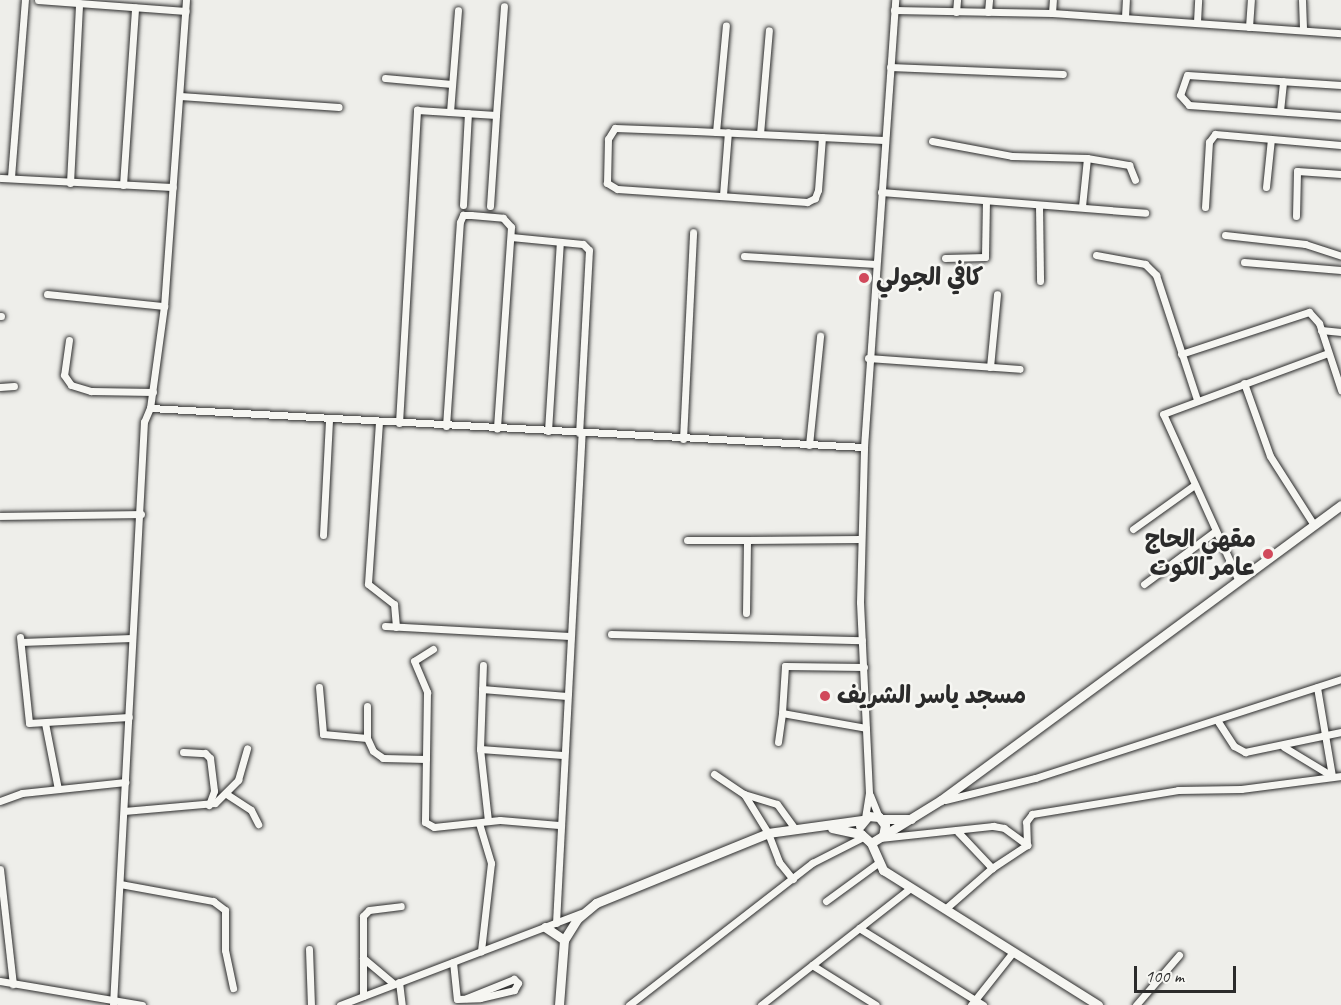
<!DOCTYPE html>
<html>
<head>
<meta charset="utf-8">
<style>
  body { margin:0 }
  #map { position:relative; width:1341px; height:1005px; overflow:hidden; background:#eeeeea; font-family:Caveat,"Playpen Sans Arabic",sans-serif }
  div>[style] { position:absolute }
  [style*='--x'] { left:calc(var(--x)*1px); top:calc(var(--y)*1px); width:calc(var(--w)*1px); rotate:calc(var(--a)*1deg) }
  .roads { filter:drop-shadow(0 0 2px #2b2b2b) drop-shadow(0 0 2px #2b2b2b) }
  .street>* { height:7px; margin:-3.5px; padding:0 3.5px; transform-origin:3.5px; border-radius:3.5px; background:#f6f6f2 }
  .secondary>* { height:9px; margin:-4.5px; padding:0 4.5px; transform-origin:4.5px; border-radius:4.5px; background:#f6f6f2 }
  .dots>* { width:16px; height:16px; translate:-50% -50%; box-sizing:border-box; border:3px solid #f6f6f2; border-radius:50% }
  span { translate:-50% -50%; white-space:nowrap; text-align:center; line-height:1.15; -webkit-text-stroke:5px #f6f6f2; paint-order:stroke }
  .poi-label { font-size:24px; color:#2b2b2b; font-weight:700 }
  .left { translate:0 -50%; text-align:left }
  .right { translate:-100% -50%; text-align:right }
  .scale { position:absolute; left:1134px; top:966px; width:102px; height:27px; box-sizing:border-box; border:3px solid #2b2b2b; border-top:0; padding-left:8px; font-size:18px; line-height:21px; white-space:nowrap; color:#2b2b2b; -webkit-text-stroke:4px #f6f6f2; paint-order:stroke }
</style>
</head>
<body>
<div id="map">
  <div class="roads">
    <div class="street">
      <i style="--x:38;--y:0;--w:148;--a:4.3"></i>
      <i style="--x:186;--y:0;--w:307;--a:94.1"></i>
      <i style="--x:164;--y:306;--w:103;--a:97.8"></i>
      <i style="--x:150;--y:408;--w:715;--a:3.13"></i>
      <i style="--x:1302;--y:0;--w:30;--a:88"></i>
      <i style="--x:894;--y:10;--w:158;--a:1.1"></i>
      <i style="--x:1052;--y:13;--w:290;--a:4"></i>
      <i style="--x:956;--y:12;--w:12;--a:-85"></i>
      <i style="--x:988;--y:12;--w:12;--a:-85"></i>
      <i style="--x:1052;--y:13;--w:13;--a:-86"></i>
      <i style="--x:1125;--y:17;--w:17;--a:-87"></i>
      <i style="--x:1197;--y:22;--w:22;--a:-87"></i>
      <i style="--x:1249;--y:27;--w:27;--a:-86"></i>
      <i style="--x:890;--y:67;--w:173;--a:2.3"></i>
      <i style="--x:385;--y:78;--w:67;--a:5.1"></i>
      <i style="--x:1341;--y:85;--w:154;--a:-176.3"></i>
      <i style="--x:1187;--y:75;--w:21;--a:109"></i>
      <i style="--x:1180;--y:95;--w:13;--a:48"></i>
      <i style="--x:1189;--y:105;--w:152;--a:4.1"></i>
      <i style="--x:180;--y:96;--w:159;--a:4"></i>
      <i style="--x:1280;--y:111;--w:30;--a:-84"></i>
      <i style="--x:450;--y:112;--w:102;--a:-85.5"></i>
      <i style="--x:716;--y:132;--w:107;--a:-84.7"></i>
      <i style="--x:760;--y:134;--w:104;--a:-85.1"></i>
      <i style="--x:822;--y:137;--w:53;--a:94.3"></i>
      <i style="--x:818;--y:190;--w:9;--a:111"></i>
      <i style="--x:815;--y:198;--w:9;--a:153"></i>
      <i style="--x:807;--y:202;--w:190;--a:-176.1"></i>
      <i style="--x:617;--y:189;--w:12;--a:-149"></i>
      <i style="--x:607;--y:183;--w:44;--a:-88.7"></i>
      <i style="--x:608;--y:139;--w:13;--a:-58"></i>
      <i style="--x:615;--y:128;--w:80;--a:2.1"></i>
      <i style="--x:695;--y:131;--w:189;--a:2.7"></i>
      <i style="--x:932;--y:141;--w:81;--a:10.6"></i>
      <i style="--x:1012;--y:156;--w:75;--a:1.5"></i>
      <i style="--x:1087;--y:158;--w:48;--a:95.9"></i>
      <i style="--x:1087;--y:158;--w:43;--a:9.5"></i>
      <i style="--x:1129;--y:165;--w:16;--a:68"></i>
      <i style="--x:11;--y:177;--w:178;--a:-85.5"></i>
      <i style="--x:0;--y:178;--w:173;--a:3"></i>
      <i style="--x:70;--y:183;--w:180;--a:-87.1"></i>
      <i style="--x:123;--y:185;--w:178;--a:-86.1"></i>
      <i style="--x:1266;--y:187;--w:48;--a:-84.1"></i>
      <i style="--x:881;--y:192;--w:265;--a:4.5"></i>
      <i style="--x:723;--y:195;--w:63;--a:-85.5"></i>
      <i style="--x:463;--y:205;--w:92;--a:-86.9"></i>
      <i style="--x:1039;--y:205;--w:76;--a:89.2"></i>
      <i style="--x:490;--y:206;--w:91;--a:-86.2"></i>
      <i style="--x:1205;--y:207;--w:65;--a:-86.5"></i>
      <i style="--x:1209;--y:142;--w:10;--a:-53"></i>
      <i style="--x:1215;--y:134;--w:126;--a:5"></i>
      <i style="--x:1296;--y:216;--w:45;--a:-88.7"></i>
      <i style="--x:1297;--y:171;--w:44;--a:3.9"></i>
      <i style="--x:1225;--y:235;--w:81;--a:6.4"></i>
      <i style="--x:1305;--y:244;--w:38;--a:18"></i>
      <i style="--x:511;--y:237;--w:72;--a:5.6"></i>
      <i style="--x:583;--y:244;--w:8;--a:45"></i>
      <i style="--x:589;--y:250;--w:183;--a:93.1"></i>
      <i style="--x:1096;--y:255;--w:50;--a:10.4"></i>
      <i style="--x:1145;--y:264;--w:16;--a:45"></i>
      <i style="--x:1156;--y:275;--w:132;--a:71.8"></i>
      <i style="--x:744;--y:256;--w:132;--a:3.5"></i>
      <i style="--x:945;--y:258;--w:40;--a:-1.4"></i>
      <i style="--x:985;--y:257;--w:55;--a:-89"></i>
      <i style="--x:1244;--y:262;--w:97;--a:4.7"></i>
      <i style="--x:47;--y:294;--w:118;--a:5.9"></i>
      <i style="--x:0;--y:316;--w:1;--a:0"></i>
      <i style="--x:1321;--y:330;--w:20;--a:6"></i>
      <i style="--x:69;--y:340;--w:35;--a:98"></i>
      <i style="--x:64;--y:375;--w:12;--a:55"></i>
      <i style="--x:71;--y:385;--w:21;--a:17"></i>
      <i style="--x:91;--y:391;--w:62;--a:0.9"></i>
      <i style="--x:1181;--y:354;--w:135;--a:-18.2"></i>
      <i style="--x:1309;--y:312;--w:15;--a:48"></i>
      <i style="--x:1319;--y:323;--w:71;--a:71.8"></i>
      <i style="--x:868;--y:358;--w:152;--a:4.1"></i>
      <i style="--x:990;--y:367;--w:73;--a:-84.5"></i>
      <i style="--x:1244;--y:383;--w:77;--a:70.4"></i>
      <i style="--x:1270;--y:456;--w:82;--a:57.5"></i>
      <i style="--x:0;--y:387;--w:14;--a:-4"></i>
      <i style="--x:379;--y:422;--w:162;--a:93.9"></i>
      <i style="--x:368;--y:584;--w:33;--a:38"></i>
      <i style="--x:394;--y:604;--w:23;--a:85"></i>
      <i style="--x:399;--y:423;--w:314;--a:-86.7"></i>
      <i style="--x:417;--y:110;--w:79;--a:3.6"></i>
      <i style="--x:496;--y:115;--w:109;--a:-85.8"></i>
      <i style="--x:446;--y:426;--w:204;--a:-86.1"></i>
      <i style="--x:460;--y:222;--w:8;--a:-67"></i>
      <i style="--x:463;--y:215;--w:8;--a:0"></i>
      <i style="--x:471;--y:215;--w:32;--a:5"></i>
      <i style="--x:503;--y:218;--w:12;--a:48"></i>
      <i style="--x:511;--y:227;--w:202;--a:94"></i>
      <i style="--x:548;--y:431;--w:189;--a:-86.4"></i>
      <i style="--x:683;--y:439;--w:207;--a:-87.2"></i>
      <i style="--x:809;--y:445;--w:110;--a:-84.2"></i>
      <i style="--x:0;--y:516;--w:141;--a:-0.8"></i>
      <i style="--x:1133;--y:529;--w:74;--a:-35.6"></i>
      <i style="--x:323;--y:535;--w:116;--a:-87"></i>
      <i style="--x:687;--y:540;--w:60;--a:0"></i>
      <i style="--x:1238;--y:579;--w:181;--a:-114.4"></i>
      <i style="--x:1163;--y:414;--w:176;--a:-20.3"></i>
      <i style="--x:1144;--y:584;--w:87;--a:-36.6"></i>
      <i style="--x:746;--y:613;--w:73;--a:-89.2"></i>
      <i style="--x:747;--y:540;--w:114;--a:-0.5"></i>
      <i style="--x:385;--y:626;--w:185;--a:3.1"></i>
      <i style="--x:611;--y:634;--w:251;--a:1.4"></i>
      <i style="--x:20;--y:637;--w:86;--a:84"></i>
      <i style="--x:29;--y:723;--w:100;--a:-3.4"></i>
      <i style="--x:21;--y:642;--w:111;--a:-2.1"></i>
      <i style="--x:433;--y:649;--w:22;--a:148"></i>
      <i style="--x:414;--y:661;--w:34;--a:67"></i>
      <i style="--x:427;--y:692;--w:130;--a:90.9"></i>
      <i style="--x:425;--y:822;--w:10;--a:29"></i>
      <i style="--x:434;--y:827;--w:66;--a:-6.1"></i>
      <i style="--x:500;--y:820;--w:59;--a:4.8"></i>
      <i style="--x:864;--y:667;--w:79;--a:-179.3"></i>
      <i style="--x:785;--y:666;--w:47;--a:93.7"></i>
      <i style="--x:782;--y:713;--w:85;--a:10.1"></i>
      <i style="--x:319;--y:687;--w:47;--a:85.1"></i>
      <i style="--x:323;--y:734;--w:44;--a:5.2"></i>
      <i style="--x:367;--y:738;--w:14;--a:65"></i>
      <i style="--x:373;--y:751;--w:12;--a:35"></i>
      <i style="--x:383;--y:758;--w:43;--a:1.3"></i>
      <i style="--x:482;--y:689;--w:85;--a:4.7"></i>
      <i style="--x:367;--y:706;--w:32;--a:90"></i>
      <i style="--x:1217;--y:720;--w:31;--a:57"></i>
      <i style="--x:1234;--y:746;--w:13;--a:29"></i>
      <i style="--x:1245;--y:752;--w:98;--a:-11.8"></i>
      <i style="--x:45;--y:723;--w:67;--a:78.9"></i>
      <i style="--x:778;--y:742;--w:29;--a:-82"></i>
      <i style="--x:1284;--y:747;--w:56;--a:31.1"></i>
      <i style="--x:1332;--y:776;--w:90;--a:-99.6"></i>
      <i style="--x:480;--y:749;--w:84;--a:-88"></i>
      <i style="--x:183;--y:752;--w:22;--a:3"></i>
      <i style="--x:205;--y:753;--w:7;--a:45"></i>
      <i style="--x:210;--y:758;--w:33;--a:83"></i>
      <i style="--x:214;--y:791;--w:15;--a:110"></i>
      <i style="--x:714;--y:774;--w:36;--a:34"></i>
      <i style="--x:744;--y:794;--w:34;--a:17"></i>
      <i style="--x:777;--y:804;--w:29;--a:54"></i>
      <i style="--x:744;--y:794;--w:46;--a:58.4"></i>
      <i style="--x:768;--y:833;--w:31;--a:69"></i>
      <i style="--x:779;--y:862;--w:22;--a:51"></i>
      <i style="--x:228;--y:795;--w:27;--a:33"></i>
      <i style="--x:251;--y:810;--w:16;--a:63"></i>
      <i style="--x:870;--y:795;--w:24;--a:68"></i>
      <i style="--x:945;--y:800;--w:93;--a:-13.7"></i>
      <i style="--x:1035;--y:778;--w:322;--a:-17.9"></i>
      <i style="--x:0;--y:801;--w:23;--a:-20"></i>
      <i style="--x:22;--y:793;--w:104;--a:-6.1"></i>
      <i style="--x:124;--y:811;--w:91;--a:-5"></i>
      <i style="--x:215;--y:803;--w:33;--a:-45"></i>
      <i style="--x:238;--y:780;--w:33;--a:-74"></i>
      <i style="--x:865;--y:818;--w:25;--a:-81"></i>
      <i style="--x:869;--y:793;--w:191;--a:-92.7"></i>
      <i style="--x:860;--y:602;--w:155;--a:-88.5"></i>
      <i style="--x:864;--y:447;--w:448;--a:-86"></i>
      <i style="--x:488;--y:821;--w:72;--a:-96.3"></i>
      <i style="--x:480;--y:749;--w:83;--a:4.1"></i>
      <i style="--x:479;--y:823;--w:42;--a:73.3"></i>
      <i style="--x:491;--y:863;--w:89;--a:96.5"></i>
      <i style="--x:958;--y:832;--w:50;--a:46.6"></i>
      <i style="--x:880;--y:838;--w:114;--a:-6.1"></i>
      <i style="--x:993;--y:826;--w:11;--a:10"></i>
      <i style="--x:1004;--y:828;--w:29;--a:36"></i>
      <i style="--x:0;--y:869;--w:116;--a:83.6"></i>
      <i style="--x:120;--y:884;--w:95;--a:10.4"></i>
      <i style="--x:213;--y:901;--w:15;--a:37"></i>
      <i style="--x:225;--y:910;--w:40;--a:90"></i>
      <i style="--x:225;--y:950;--w:39;--a:78"></i>
      <i style="--x:826;--y:901;--w:64;--a:-36.2"></i>
      <i style="--x:945;--y:909;--w:62;--a:-41.1"></i>
      <i style="--x:992;--y:868;--w:42;--a:-33.3"></i>
      <i style="--x:1027;--y:845;--w:23;--a:-92"></i>
      <i style="--x:1026;--y:822;--w:10;--a:-53"></i>
      <i style="--x:1032;--y:814;--w:148;--a:-9.3"></i>
      <i style="--x:1178;--y:790;--w:63;--a:-0.9"></i>
      <i style="--x:1241;--y:789;--w:101;--a:-7.4"></i>
      <i style="--x:556;--y:923;--w:491;--a:-87"></i>
      <i style="--x:859;--y:928;--w:146;--a:31.8"></i>
      <i style="--x:309;--y:949;--w:56;--a:88"></i>
      <i style="--x:363;--y:958;--w:40;--a:40"></i>
      <i style="--x:453;--y:962;--w:37;--a:84"></i>
      <i style="--x:457;--y:999;--w:23;--a:-2"></i>
      <i style="--x:480;--y:998;--w:35;--a:-13"></i>
      <i style="--x:514;--y:990;--w:8;--a:-60"></i>
      <i style="--x:518;--y:983;--w:6;--a:-135"></i>
      <i style="--x:514;--y:979;--w:51;--a:158"></i>
      <i style="--x:812;--y:965;--w:75;--a:32"></i>
      <i style="--x:0;--y:981;--w:144;--a:9.6"></i>
      <i style="--x:399;--y:982;--w:23;--a:83"></i>
      <i style="--x:363;--y:996;--w:80;--a:-90"></i>
      <i style="--x:363;--y:916;--w:8;--a:-45"></i>
      <i style="--x:369;--y:910;--w:32;--a:-7"></i>
      <i style="--x:113;--y:1005;--w:584;--a:-86.96"></i>
      <i style="--x:144;--y:422;--w:15;--a:-67"></i>
      <i style="--x:340;--y:1005;--w:258;--a:-20.9"></i>
      <i style="--x:629;--y:1005;--w:232;--a:-37.8"></i>
      <i style="--x:812;--y:863;--w:57;--a:-27"></i>
      <i style="--x:761;--y:1005;--w:189;--a:-38.1"></i>
      <i style="--x:971;--y:1005;--w:68;--a:-51.6"></i>
      <i style="--x:1136;--y:1005;--w:66;--a:-49.3"></i>
    </div>
    <div class="secondary">
      <i style="--x:881;--y:819;--w:30;--a:0"></i>
      <i style="--x:860;--y:826;--w:13;--a:-51"></i>
      <i style="--x:868;--y:816;--w:11;--a:5"></i>
      <i style="--x:879;--y:817;--w:10;--a:53"></i>
      <i style="--x:885;--y:825;--w:11;--a:100"></i>
      <i style="--x:832;--y:828;--w:30;--a:12"></i>
      <i style="--x:861;--y:834;--w:13;--a:42"></i>
      <i style="--x:871;--y:843;--w:30;--a:66"></i>
      <i style="--x:883;--y:870;--w:254;--a:32.1"></i>
      <i style="--x:871;--y:843;--w:82;--a:-31.6"></i>
      <i style="--x:941;--y:800;--w:497;--a:-36.4"></i>
      <i style="--x:545;--y:927;--w:23;--a:34"></i>
      <i style="--x:559;--y:1005;--w:65;--a:-85.6"></i>
      <i style="--x:564;--y:940;--w:25;--a:-58"></i>
      <i style="--x:577;--y:919;--w:25;--a:-40"></i>
      <i style="--x:596;--y:903;--w:186;--a:-22.1"></i>
      <i style="--x:768;--y:833;--w:95;--a:-7.9"></i>
    </div>
  </div>
  <div class="dots">
    <i style="left:864px;top:278px;background:#d1495b"></i>
    <i style="left:1268px;top:554px;background:#d1495b"></i>
    <i style="left:825px;top:696px;background:#d1495b"></i>
  </div>
  <div class="poi-label">
    <span class="left" style="left:876px;top:278px">كافي الجولي</span>
    <span class="right" style="left:1256px;top:554px">مقهي الحاج<br>عامر الكوت</span>
    <span class="left" style="left:837px;top:696px">مسجد ياسر الشريف</span>
  </div>
  <div class="scale">100 m</div>
</div>
</body>
</html>
